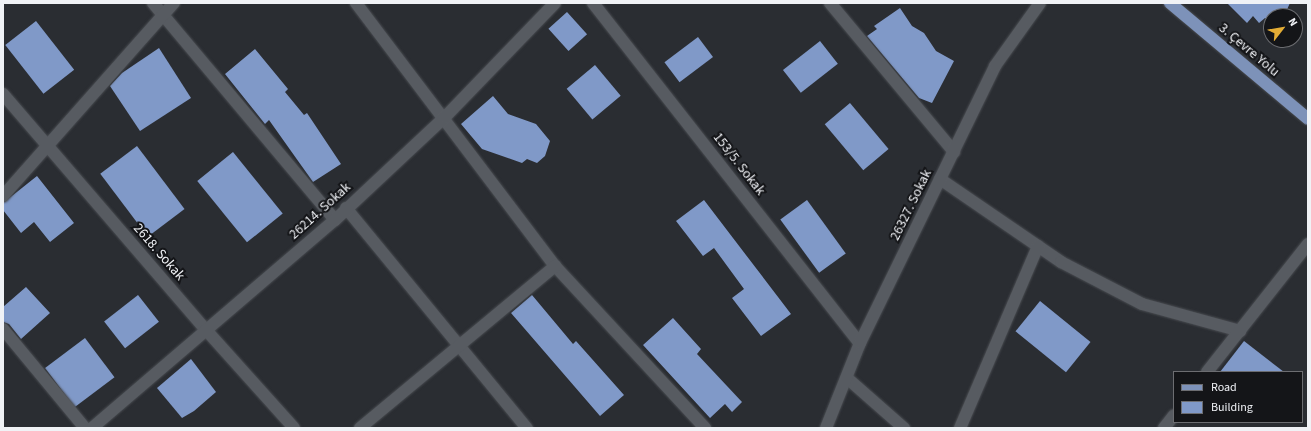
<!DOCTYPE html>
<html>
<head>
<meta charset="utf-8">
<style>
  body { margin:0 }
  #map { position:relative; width:1311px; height:431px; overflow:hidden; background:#2a2d32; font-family:"Source Sans 3",sans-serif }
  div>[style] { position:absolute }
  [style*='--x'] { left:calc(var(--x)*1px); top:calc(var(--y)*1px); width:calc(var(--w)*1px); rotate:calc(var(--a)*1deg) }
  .building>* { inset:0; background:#8099c8; transform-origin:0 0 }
  .roads { filter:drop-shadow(0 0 1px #474a4f) drop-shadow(0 0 1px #474a4f) }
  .minor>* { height:12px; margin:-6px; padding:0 6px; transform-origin:6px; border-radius:6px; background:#575b61 }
  .major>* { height:12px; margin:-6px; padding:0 6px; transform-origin:6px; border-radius:6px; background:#7d92b9 }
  span { translate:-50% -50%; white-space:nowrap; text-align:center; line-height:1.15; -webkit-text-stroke:4px #141518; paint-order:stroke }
  .street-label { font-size:14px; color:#f0f2f6 }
  .frame { position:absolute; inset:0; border:4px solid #f0f2f6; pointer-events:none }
  .legend { position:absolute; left:1173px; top:371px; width:130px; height:52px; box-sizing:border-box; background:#141518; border:1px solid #6c6d71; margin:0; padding:5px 7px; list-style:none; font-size:12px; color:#f0f2f6 }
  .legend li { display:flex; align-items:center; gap:8px; height:20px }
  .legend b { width:20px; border:1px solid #6c6d71 }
  .north { position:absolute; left:1263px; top:8px; width:40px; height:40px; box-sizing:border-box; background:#141518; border:1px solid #6c6d71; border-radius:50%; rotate:59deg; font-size:11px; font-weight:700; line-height:16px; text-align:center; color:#f0f2f6 }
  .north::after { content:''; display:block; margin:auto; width:14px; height:18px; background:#e4ad35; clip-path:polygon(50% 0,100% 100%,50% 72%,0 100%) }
</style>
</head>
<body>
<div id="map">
  <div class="building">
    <i style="clip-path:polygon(1227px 3px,1290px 3px,1284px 16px,1271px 16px,1271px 21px,1265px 18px,1259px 23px,1253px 16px,1247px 23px)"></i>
    <i style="clip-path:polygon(900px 8px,912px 26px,924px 33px,936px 51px,954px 61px,932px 103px,919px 98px,867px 36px,877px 29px,874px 26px)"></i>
    <i style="left:567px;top:12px;width:30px;height:25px;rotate:48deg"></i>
    <i style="left:36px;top:21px;width:62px;height:39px;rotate:52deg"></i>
    <i style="left:698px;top:37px;width:25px;height:42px;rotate:53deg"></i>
    <i style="left:820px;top:41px;width:29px;height:47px;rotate:52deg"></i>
    <i style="clip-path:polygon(159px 48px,191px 98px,140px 131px,110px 86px,122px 73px)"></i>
    <i style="clip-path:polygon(255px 49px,288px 89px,285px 92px,304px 115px,307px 113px,341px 164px,313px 182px,269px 120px,265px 124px,225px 74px)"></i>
    <i style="left:595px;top:65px;width:40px;height:37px;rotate:50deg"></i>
    <i style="clip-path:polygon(493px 96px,508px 114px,536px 124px,550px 141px,545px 156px,537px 163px,527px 159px,522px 163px,482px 149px,461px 124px)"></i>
    <i style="left:850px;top:103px;width:60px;height:33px;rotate:50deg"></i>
    <i style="left:137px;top:146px;width:79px;height:46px;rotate:53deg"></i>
    <i style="left:233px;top:152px;width:79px;height:46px;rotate:51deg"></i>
    <i style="clip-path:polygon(37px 176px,74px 223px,50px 242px,34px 222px,21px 233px,3px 210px,3px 203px)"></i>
    <i style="clip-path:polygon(704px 200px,791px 314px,761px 336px,732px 298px,744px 289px,714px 248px,703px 256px,676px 221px)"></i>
    <i style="left:807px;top:200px;width:66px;height:33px;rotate:54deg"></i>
    <i style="clip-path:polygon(26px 287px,50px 313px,21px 339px,9px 324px,3px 322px,3px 307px)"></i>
    <i style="left:138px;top:295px;width:34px;height:43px;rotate:52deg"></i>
    <i style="clip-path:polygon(532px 295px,573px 344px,576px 341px,624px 395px,600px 416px,511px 313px)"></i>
    <i style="left:1040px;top:301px;width:65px;height:39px;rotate:39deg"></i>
    <i style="clip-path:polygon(673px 318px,701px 349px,697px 354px,742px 402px,732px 412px,725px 404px,710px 418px,643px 345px)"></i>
    <i style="left:85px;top:338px;width:49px;height:50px;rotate:53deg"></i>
    <i style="clip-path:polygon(1244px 341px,1284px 372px,1220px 372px)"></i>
    <i style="clip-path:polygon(191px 359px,216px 392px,194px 411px,182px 418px,157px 388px)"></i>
  </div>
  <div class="roads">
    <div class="minor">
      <i style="--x:153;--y:3;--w:283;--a:50"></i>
      <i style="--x:356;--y:3;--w:330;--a:52.9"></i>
      <i style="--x:555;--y:266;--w:221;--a:47.2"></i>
      <i style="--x:593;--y:3;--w:432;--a:51.9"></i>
      <i style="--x:830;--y:3;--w:194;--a:50.2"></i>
      <i style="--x:3;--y:94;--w:313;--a:49.3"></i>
      <i style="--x:207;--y:331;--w:130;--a:48.1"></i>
      <i style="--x:940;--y:179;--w:147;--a:34.4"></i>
      <i style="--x:1061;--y:262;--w:91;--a:27.4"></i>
      <i style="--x:1142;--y:304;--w:102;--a:15.4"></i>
      <i style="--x:3;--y:196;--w:258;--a:-48.5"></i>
      <i style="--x:346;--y:208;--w:285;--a:50.6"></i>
      <i style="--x:3;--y:329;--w:129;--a:50.4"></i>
      <i style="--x:1207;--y:372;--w:163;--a:-51.7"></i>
      <i style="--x:847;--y:378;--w:76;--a:41.3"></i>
      <i style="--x:92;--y:428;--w:320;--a:-40.6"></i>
      <i style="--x:335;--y:220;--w:151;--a:-43.1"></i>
      <i style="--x:445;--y:117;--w:158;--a:-46"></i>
      <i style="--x:360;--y:428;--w:254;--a:-39.7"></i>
      <i style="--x:826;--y:428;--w:92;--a:-68.2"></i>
      <i style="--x:860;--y:343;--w:308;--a:-64"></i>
      <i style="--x:995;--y:66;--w:77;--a:-54.5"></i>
      <i style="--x:960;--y:428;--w:198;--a:-66.8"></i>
      <i style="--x:1164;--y:428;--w:16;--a:-52"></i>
    </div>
    <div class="major">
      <i style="--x:1170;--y:3;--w:180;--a:40"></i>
    </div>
  </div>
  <div class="street-label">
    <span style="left:1249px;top:50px;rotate:40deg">3. Çevre Yolu</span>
    <span style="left:739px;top:164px;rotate:52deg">153/5. Sokak</span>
    <span style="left:911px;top:205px;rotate:-64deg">26327. Sokak</span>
    <span style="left:320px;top:211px;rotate:-42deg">26214. Sokak</span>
    <span style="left:159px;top:252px;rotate:49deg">2618. Sokak</span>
  </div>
  <div class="frame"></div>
  <ul class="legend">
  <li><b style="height:5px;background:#7d92b9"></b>Road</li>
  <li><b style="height:11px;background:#8099c8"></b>Building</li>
  </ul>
  <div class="north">N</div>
</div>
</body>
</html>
